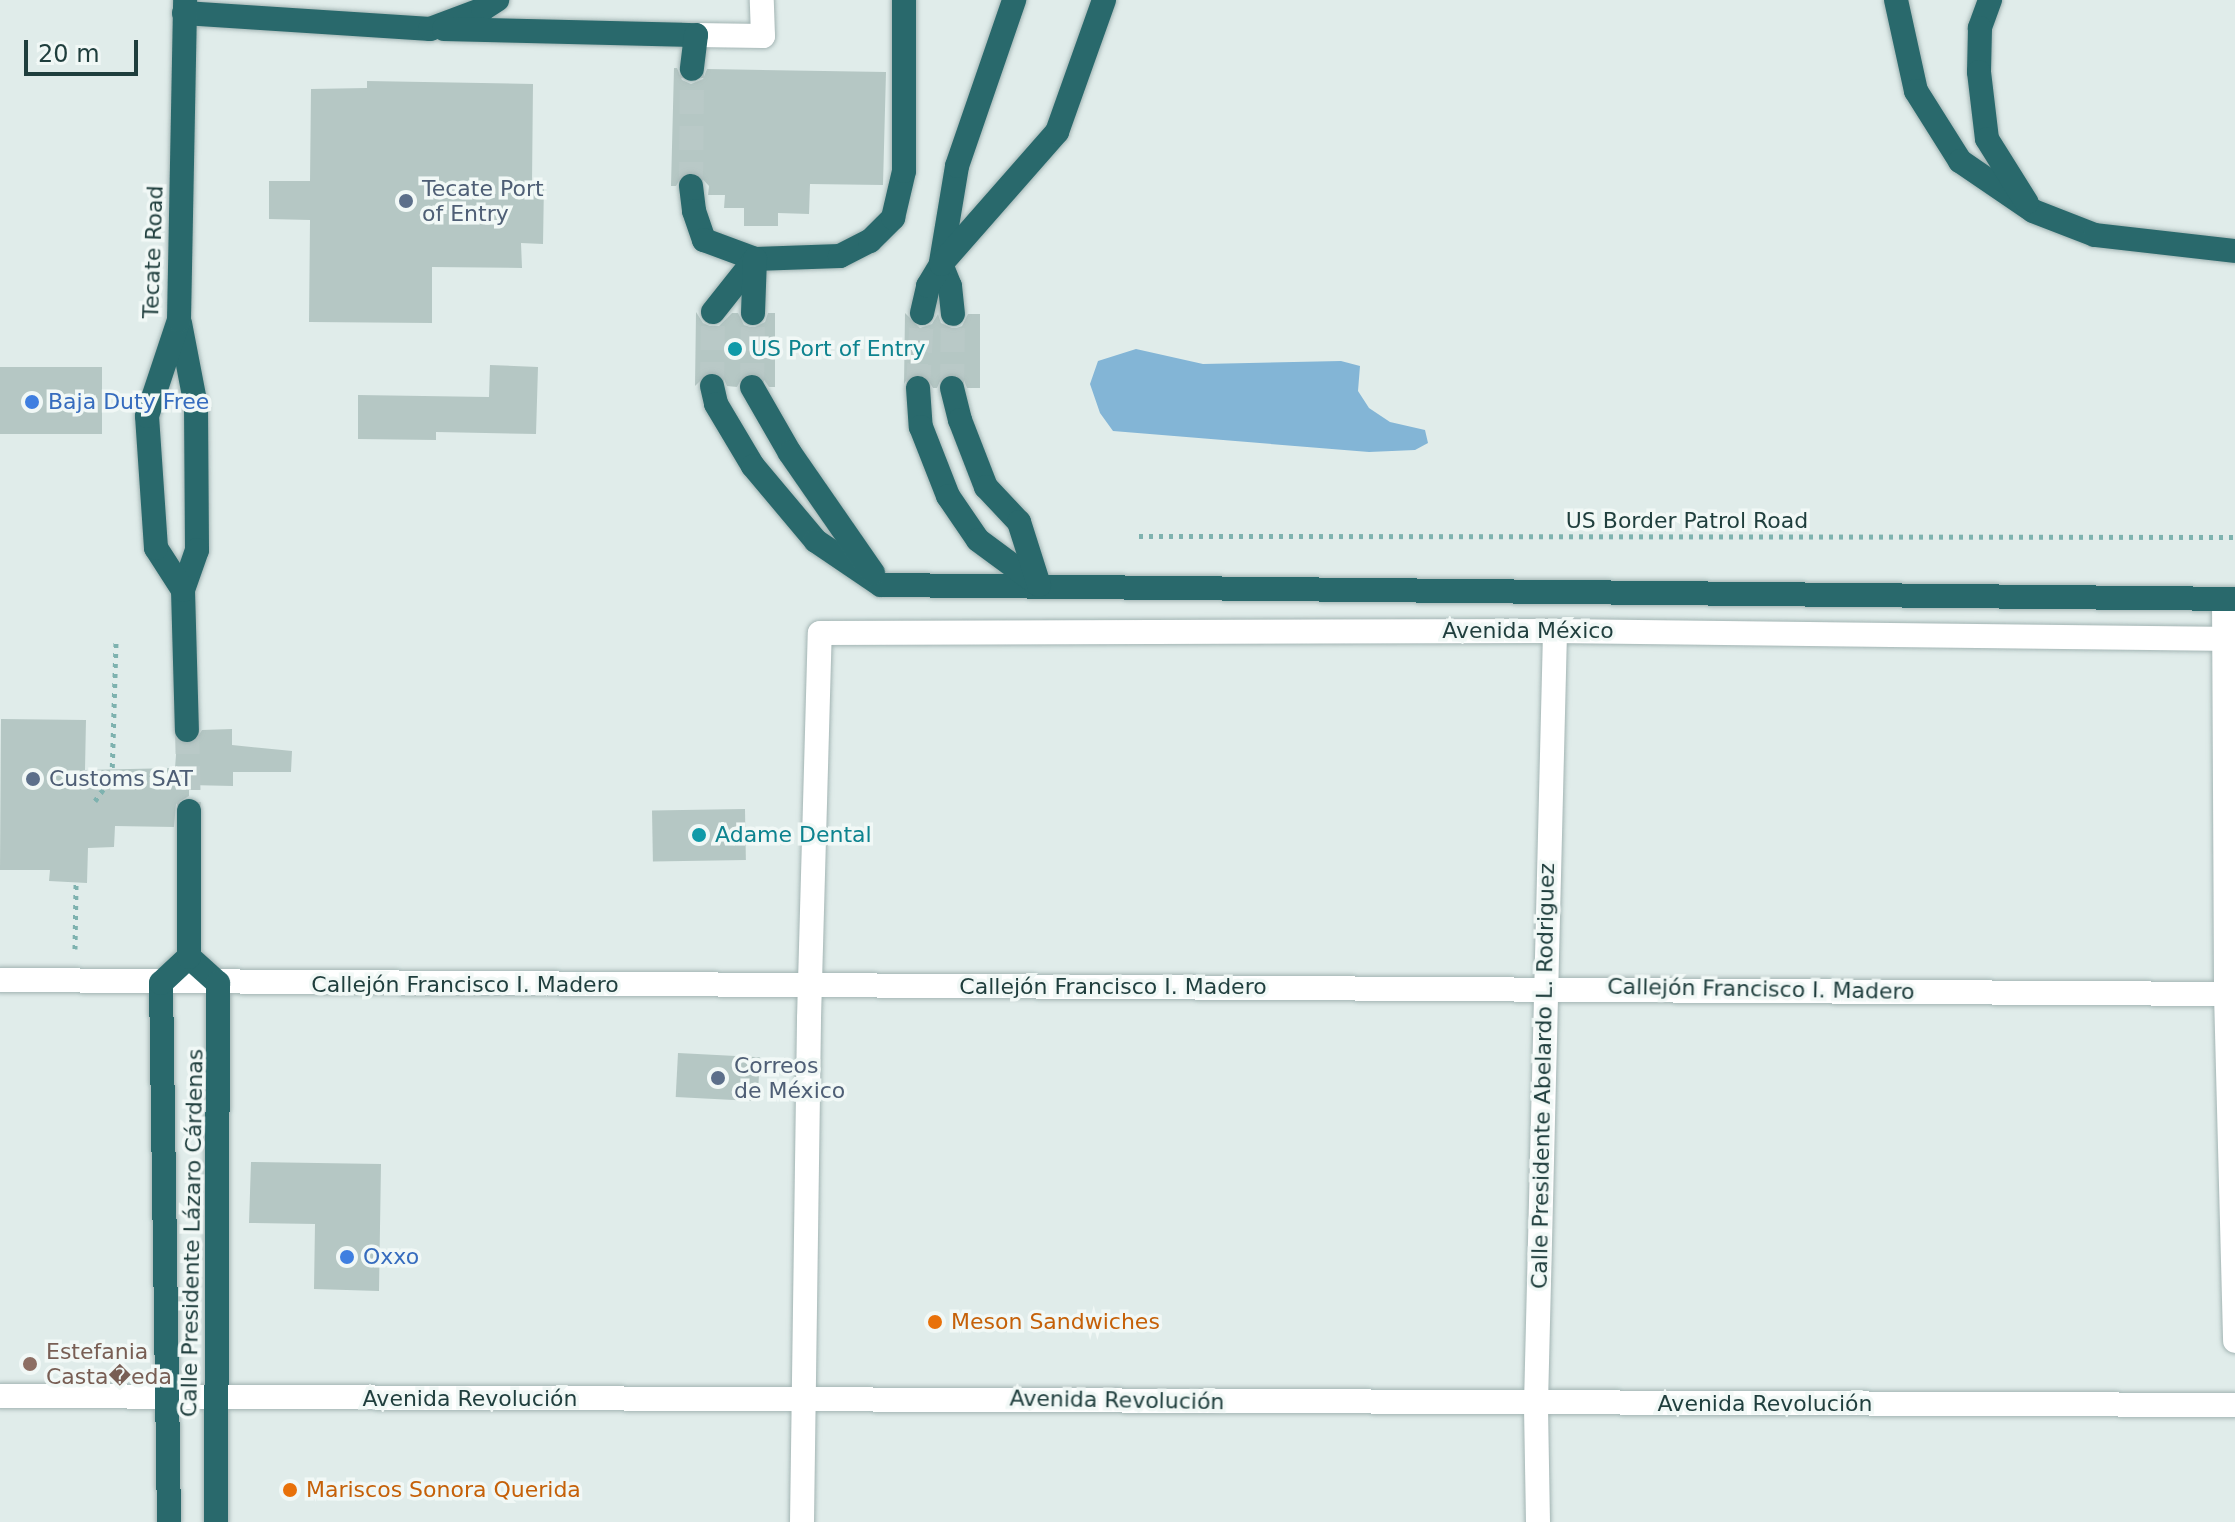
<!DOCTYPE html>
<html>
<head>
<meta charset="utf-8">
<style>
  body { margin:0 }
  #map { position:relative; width:2235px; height:1522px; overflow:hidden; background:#e0ecea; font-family:"DejaVu Sans",sans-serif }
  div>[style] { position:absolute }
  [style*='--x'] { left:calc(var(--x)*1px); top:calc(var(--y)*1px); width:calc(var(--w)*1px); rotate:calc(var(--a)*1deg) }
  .water>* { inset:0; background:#83b5d6 }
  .building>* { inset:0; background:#b5c7c4; transform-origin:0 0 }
  .highway-tunnel>* { height:24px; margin-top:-12px; transform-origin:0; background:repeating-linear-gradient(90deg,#b9c9c7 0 24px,transparent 0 36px) }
  .path>* { height:5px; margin-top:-2.5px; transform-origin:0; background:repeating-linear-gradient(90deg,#7eb2af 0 4px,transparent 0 10px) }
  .roads { filter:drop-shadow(0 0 2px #a2b4b3) drop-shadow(0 0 2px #a2b4b3) }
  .minor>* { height:24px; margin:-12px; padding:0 12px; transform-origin:12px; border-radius:12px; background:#fff }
  .highway>* { height:24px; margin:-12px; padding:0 12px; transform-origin:12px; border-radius:12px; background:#29696c }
  .dots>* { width:22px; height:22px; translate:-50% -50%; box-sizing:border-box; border:4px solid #f1f8f6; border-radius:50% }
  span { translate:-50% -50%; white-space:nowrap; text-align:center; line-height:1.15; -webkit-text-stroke:7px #f1f8f6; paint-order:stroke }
  .service-label { font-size:22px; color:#4e5e75 }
  .left { translate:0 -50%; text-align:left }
  .street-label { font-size:22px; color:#1f3e3d }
  .culture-label { font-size:22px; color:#0d838f }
  .shop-label { font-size:22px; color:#366cbe }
  .food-label { font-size:22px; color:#c56008 }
  .education-label { font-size:22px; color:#785e54 }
  .scale { position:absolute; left:24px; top:40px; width:114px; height:36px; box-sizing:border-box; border:4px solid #1f3e3d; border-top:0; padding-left:10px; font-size:24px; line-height:28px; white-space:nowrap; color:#1f3e3d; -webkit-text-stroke:6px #f1f8f6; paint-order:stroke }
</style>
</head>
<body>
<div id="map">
  <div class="water">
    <i style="clip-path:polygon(1136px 349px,1203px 364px,1341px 361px,1360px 366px,1358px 391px,1369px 408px,1390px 422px,1425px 430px,1428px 443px,1415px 450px,1369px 452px,1113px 431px,1100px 413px,1090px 384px,1098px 361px)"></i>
  </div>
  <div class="building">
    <i style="clip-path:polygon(674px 68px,677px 68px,682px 80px,691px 84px,703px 79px,707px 69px,886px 72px,883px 185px,810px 184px,809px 214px,778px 213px,778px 226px,744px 226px,744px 208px,724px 208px,725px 195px,708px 195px,709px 186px,696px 172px,683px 174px,676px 186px,671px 186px)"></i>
    <i style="clip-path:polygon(367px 81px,533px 84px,532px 183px,544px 183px,543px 244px,521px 243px,522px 268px,432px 267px,432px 323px,309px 322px,310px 220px,269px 219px,269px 181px,310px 181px,311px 89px,367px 88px)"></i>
    <i style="clip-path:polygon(696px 312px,703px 323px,712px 327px,719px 326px,732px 313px,738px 313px,744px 325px,753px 328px,765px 322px,768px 313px,775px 313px,775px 387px,769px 387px,760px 374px,753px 372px,744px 374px,737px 387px,727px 386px,722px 375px,710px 371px,695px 386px)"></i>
    <i style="clip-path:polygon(905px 313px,920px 328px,932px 324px,938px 314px,941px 323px,954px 329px,962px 326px,968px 314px,980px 314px,980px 388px,967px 388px,963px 378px,955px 373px,942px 377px,937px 388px,933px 388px,925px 375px,918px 373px,909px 376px,904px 384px)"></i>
    <i style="clip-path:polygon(490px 365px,538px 367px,536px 434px,436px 432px,436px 440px,358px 439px,358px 395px,489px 397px)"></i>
    <i style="left:0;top:367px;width:102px;height:67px"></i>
    <i style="clip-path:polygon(1px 719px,86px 720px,85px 770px,175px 768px,177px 742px,194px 743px,202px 730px,232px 729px,232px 745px,292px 751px,291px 772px,233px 772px,233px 786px,189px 785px,189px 796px,176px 804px,174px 827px,115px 826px,114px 847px,88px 848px,87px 883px,49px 881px,50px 870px,0 870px)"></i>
    <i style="left:745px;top:809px;width:51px;height:93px;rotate:89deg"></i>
    <i style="left:678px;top:1053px;width:82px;height:44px;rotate:3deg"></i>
    <i style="clip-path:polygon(251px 1162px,381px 1164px,379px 1291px,314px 1289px,315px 1224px,249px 1223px)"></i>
  </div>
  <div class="highway-tunnel">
    <i style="--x:691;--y:186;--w:117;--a:-89.5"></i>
    <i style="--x:712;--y:386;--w:74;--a:-89.2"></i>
    <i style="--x:752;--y:387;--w:74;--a:-89.2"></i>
    <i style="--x:918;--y:388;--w:75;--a:-86.9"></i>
    <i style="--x:952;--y:388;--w:74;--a:-89.2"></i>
    <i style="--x:187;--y:730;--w:81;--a:88.6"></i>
  </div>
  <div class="path">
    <i style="--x:1139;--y:536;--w:1096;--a:0.05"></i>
    <i style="--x:95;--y:801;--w:29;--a:-55"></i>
    <i style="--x:112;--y:777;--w:135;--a:-88.3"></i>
    <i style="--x:75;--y:949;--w:67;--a:-89.1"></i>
  </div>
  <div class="roads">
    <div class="minor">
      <i style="--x:696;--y:35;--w:67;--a:0.9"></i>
      <i style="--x:763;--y:36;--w:36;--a:-92"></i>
      <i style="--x:2224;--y:599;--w:395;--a:89.7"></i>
      <i style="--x:2226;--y:994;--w:347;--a:88.5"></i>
      <i style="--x:0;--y:980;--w:2226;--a:0.36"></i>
      <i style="--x:0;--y:1396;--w:2235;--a:0.23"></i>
      <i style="--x:802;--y:1522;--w:504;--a:-89.2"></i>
      <i style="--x:809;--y:1018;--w:385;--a:-88.4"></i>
      <i style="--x:820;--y:633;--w:735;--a:-0.16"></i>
      <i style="--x:1555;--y:631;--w:680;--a:0.67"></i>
      <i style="--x:1538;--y:1522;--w:118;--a:-91"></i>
      <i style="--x:1536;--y:1404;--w:773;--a:-88.59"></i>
    </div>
    <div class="highway">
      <i style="--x:1896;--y:0;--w:93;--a:77.6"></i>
      <i style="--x:1916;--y:91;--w:83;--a:57.8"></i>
      <i style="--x:1960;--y:161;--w:88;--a:34.4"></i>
      <i style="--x:2033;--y:211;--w:66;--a:21.2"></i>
      <i style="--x:2095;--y:235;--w:141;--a:6.5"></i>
      <i style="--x:1990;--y:0;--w:30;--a:110"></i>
      <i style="--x:1980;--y:28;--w:44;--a:91.3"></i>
      <i style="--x:1979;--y:72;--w:67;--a:83.2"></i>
      <i style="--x:1987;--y:139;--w:75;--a:58"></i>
      <i style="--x:184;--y:13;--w:247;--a:3.7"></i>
      <i style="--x:430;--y:29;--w:57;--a:-20.7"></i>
      <i style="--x:483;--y:9;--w:17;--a:-33"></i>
      <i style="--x:444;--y:29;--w:252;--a:1.4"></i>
      <i style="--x:696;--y:35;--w:34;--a:97"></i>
      <i style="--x:691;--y:186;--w:25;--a:83"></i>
      <i style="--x:694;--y:211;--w:31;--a:71"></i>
      <i style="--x:704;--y:240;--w:54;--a:20.4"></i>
      <i style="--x:755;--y:259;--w:85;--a:-2"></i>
      <i style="--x:840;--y:256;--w:34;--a:-27"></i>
      <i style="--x:870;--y:241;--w:33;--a:-45"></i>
      <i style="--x:893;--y:218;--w:48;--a:-76.8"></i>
      <i style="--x:904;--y:171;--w:171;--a:-90"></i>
      <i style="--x:941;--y:262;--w:97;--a:-80.5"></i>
      <i style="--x:957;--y:166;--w:176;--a:-71"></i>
      <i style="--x:941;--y:264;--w:24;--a:68"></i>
      <i style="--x:950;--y:286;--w:28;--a:84"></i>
      <i style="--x:713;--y:312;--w:68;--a:-51.6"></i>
      <i style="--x:753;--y:313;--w:54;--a:-87.9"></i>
      <i style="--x:922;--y:313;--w:28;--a:-77"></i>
      <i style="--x:928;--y:286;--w:26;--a:-59"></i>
      <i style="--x:941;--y:264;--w:176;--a:-48.7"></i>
      <i style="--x:1057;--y:132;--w:140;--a:-70.4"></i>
      <i style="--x:180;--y:323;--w:85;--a:79.1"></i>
      <i style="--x:196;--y:406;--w:144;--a:89.6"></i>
      <i style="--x:197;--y:550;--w:42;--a:109.3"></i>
      <i style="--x:183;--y:590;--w:140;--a:88.4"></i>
      <i style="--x:712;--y:386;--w:18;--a:77"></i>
      <i style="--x:716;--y:404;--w:72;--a:59.2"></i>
      <i style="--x:753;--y:466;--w:98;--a:50"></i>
      <i style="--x:816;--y:541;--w:78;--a:34.1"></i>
      <i style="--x:881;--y:585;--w:1354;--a:0.59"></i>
      <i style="--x:752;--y:387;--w:76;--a:60.1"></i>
      <i style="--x:790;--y:453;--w:146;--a:55.3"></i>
      <i style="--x:918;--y:388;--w:39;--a:86"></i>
      <i style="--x:921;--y:427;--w:74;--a:68.6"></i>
      <i style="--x:948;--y:496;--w:53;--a:55.7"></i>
      <i style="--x:978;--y:540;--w:76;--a:36.4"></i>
      <i style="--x:952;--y:388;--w:33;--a:76"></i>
      <i style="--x:960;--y:420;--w:72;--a:68.8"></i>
      <i style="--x:986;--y:487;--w:48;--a:46.7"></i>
      <i style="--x:1019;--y:522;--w:66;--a:72.4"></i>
      <i style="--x:183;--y:590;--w:50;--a:-122.7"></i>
      <i style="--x:156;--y:548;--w:132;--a:-93.9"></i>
      <i style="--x:147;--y:416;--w:101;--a:-71.6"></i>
      <i style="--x:179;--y:320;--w:320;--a:-88.9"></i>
      <i style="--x:189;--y:957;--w:39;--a:42"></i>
      <i style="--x:218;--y:983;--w:539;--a:90.21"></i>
      <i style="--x:169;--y:1522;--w:539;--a:-90.85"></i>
      <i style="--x:161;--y:983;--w:38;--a:-43"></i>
      <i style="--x:189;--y:957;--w:146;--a:-90"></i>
    </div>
  </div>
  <div class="dots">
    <i style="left:406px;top:201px;background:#5c6f8a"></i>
    <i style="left:735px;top:349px;background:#0f9aa8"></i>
    <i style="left:32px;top:402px;background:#3f7fe0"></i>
    <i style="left:33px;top:779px;background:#5c6f8a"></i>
    <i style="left:699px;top:835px;background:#0f9aa8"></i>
    <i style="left:718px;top:1078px;background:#5c6f8a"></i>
    <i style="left:347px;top:1257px;background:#3f7fe0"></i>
    <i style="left:935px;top:1322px;background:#e8710a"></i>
    <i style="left:30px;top:1364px;background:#8d6e63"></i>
    <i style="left:290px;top:1490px;background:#e8710a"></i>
  </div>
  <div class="service-label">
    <span class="left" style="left:422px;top:201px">Tecate Port<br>of Entry</span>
    <span class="left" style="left:49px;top:779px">Customs SAT</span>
    <span class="left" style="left:734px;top:1078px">Correos<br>de México</span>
  </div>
  <div class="street-label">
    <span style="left:153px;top:252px;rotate:-88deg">Tecate Road</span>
    <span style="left:1687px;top:521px">US Border Patrol Road</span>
    <span style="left:1528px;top:631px">Avenida México</span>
    <span style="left:465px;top:985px">Callejón Francisco I. Madero</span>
    <span style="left:1113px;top:987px">Callejón Francisco I. Madero</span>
    <span style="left:1761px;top:989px;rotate:1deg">Callejón Francisco I. Madero</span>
    <span style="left:1543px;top:1076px;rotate:-89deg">Calle Presidente Abelardo L. Rodriguez</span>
    <span style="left:192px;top:1233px;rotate:-89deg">Calle Presidente Lázaro Cárdenas</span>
    <span style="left:470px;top:1399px">Avenida Revolución</span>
    <span style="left:1117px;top:1400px;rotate:1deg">Avenida Revolución</span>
    <span style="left:1765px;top:1404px">Avenida Revolución</span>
  </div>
  <div class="culture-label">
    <span class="left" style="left:751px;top:349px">US Port of Entry</span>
    <span class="left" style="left:715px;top:835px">Adame Dental</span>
  </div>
  <div class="shop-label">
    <span class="left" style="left:48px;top:402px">Baja Duty Free</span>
    <span class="left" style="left:363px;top:1257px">Oxxo</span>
  </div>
  <div class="food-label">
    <span class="left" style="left:951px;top:1322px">Meson Sandwiches</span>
    <span class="left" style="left:306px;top:1490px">Mariscos Sonora Querida</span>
  </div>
  <div class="education-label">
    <span class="left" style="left:46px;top:1364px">Estefania<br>Casta�eda</span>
  </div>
  <div class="scale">20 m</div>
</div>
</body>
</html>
